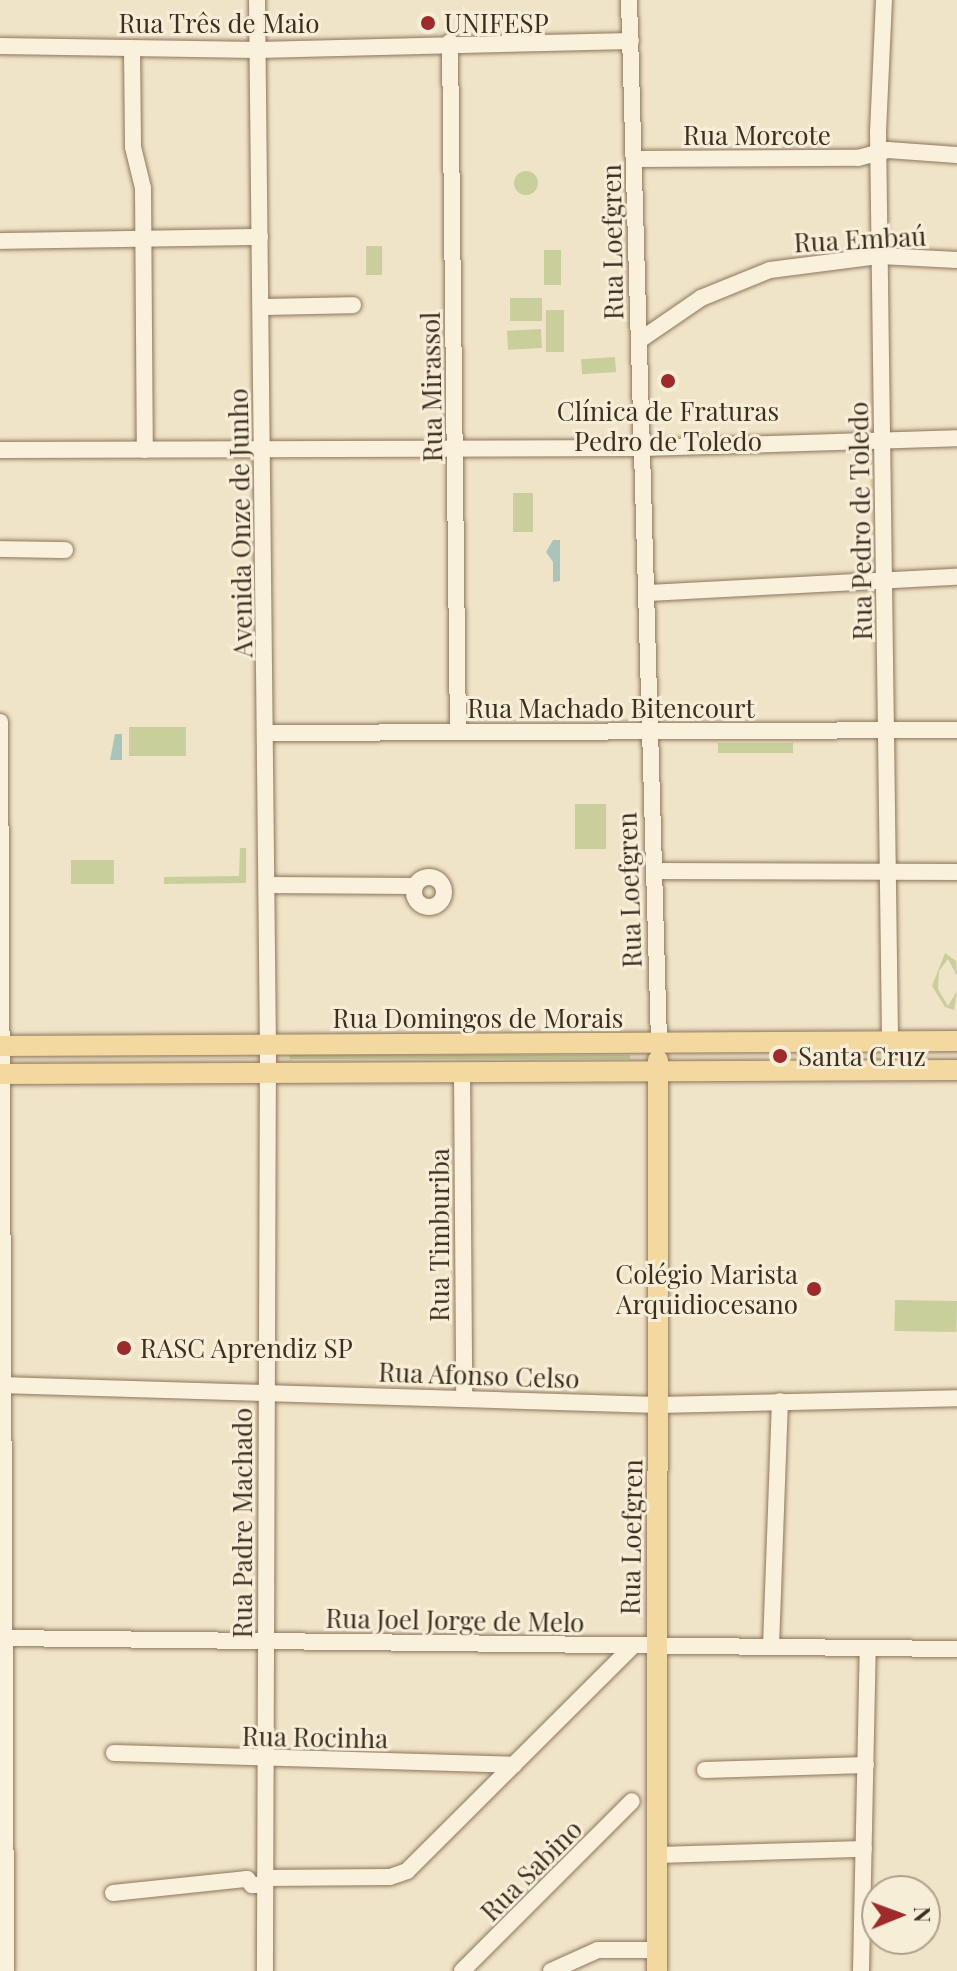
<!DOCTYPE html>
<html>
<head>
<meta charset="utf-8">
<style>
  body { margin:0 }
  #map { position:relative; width:957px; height:1971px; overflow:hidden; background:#f0e4c8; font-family:"Playfair Display",serif }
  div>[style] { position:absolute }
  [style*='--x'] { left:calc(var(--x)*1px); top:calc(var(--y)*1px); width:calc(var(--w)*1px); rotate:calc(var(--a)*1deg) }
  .green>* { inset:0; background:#c9cf9b; transform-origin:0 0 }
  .round { border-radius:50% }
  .water>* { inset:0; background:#a9c4bc }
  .roads { filter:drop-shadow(0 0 2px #8d765c) drop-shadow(0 0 2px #8d765c) }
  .minor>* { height:16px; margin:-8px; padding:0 8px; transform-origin:8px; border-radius:8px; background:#faf1dc }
  .minor>.ring { margin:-8px; padding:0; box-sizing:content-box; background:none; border:16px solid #faf1dc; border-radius:50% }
  .major>* { height:20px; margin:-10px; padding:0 10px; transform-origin:10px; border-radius:10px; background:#f3d9a0 }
  .dots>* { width:22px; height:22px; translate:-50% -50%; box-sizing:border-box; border:4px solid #f7eed8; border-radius:50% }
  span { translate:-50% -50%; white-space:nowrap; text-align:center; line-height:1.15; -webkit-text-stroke:6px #f7eed8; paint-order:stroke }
  .street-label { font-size:26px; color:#3d2e20 }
  .poi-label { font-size:26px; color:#3d2e20 }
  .left { translate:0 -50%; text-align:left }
  .right { translate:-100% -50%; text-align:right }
  .north { position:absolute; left:861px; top:1875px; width:80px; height:80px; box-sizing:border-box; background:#f7eed8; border:2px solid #ada18e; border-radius:50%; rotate:89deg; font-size:22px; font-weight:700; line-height:32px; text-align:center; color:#3d2e20 }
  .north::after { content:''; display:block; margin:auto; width:28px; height:36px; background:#9e2a2b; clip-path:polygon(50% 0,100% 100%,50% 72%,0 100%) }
</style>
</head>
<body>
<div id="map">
  <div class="green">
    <i class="round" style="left:514px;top:171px;width:24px;height:24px"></i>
    <i style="left:366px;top:246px;width:16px;height:29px"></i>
    <i style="left:544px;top:250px;width:17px;height:35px"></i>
    <i style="left:542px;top:298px;width:23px;height:32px;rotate:90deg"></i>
    <i style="left:546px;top:310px;width:18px;height:42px"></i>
    <i style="left:541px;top:329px;width:19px;height:34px;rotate:87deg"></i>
    <i style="left:615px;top:357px;width:15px;height:34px;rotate:86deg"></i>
    <i style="left:513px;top:493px;width:20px;height:39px"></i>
    <i style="left:186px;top:727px;width:29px;height:57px;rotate:90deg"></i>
    <i style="left:793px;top:743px;width:10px;height:75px;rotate:90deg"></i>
    <i style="left:575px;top:804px;width:31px;height:45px"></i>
    <i style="clip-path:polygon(240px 848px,246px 848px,246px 883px,164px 884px,164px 877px,239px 876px)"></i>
    <i style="left:71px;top:860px;width:43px;height:24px"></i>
    <i style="clip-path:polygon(945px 953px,956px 961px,957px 976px,948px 959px,939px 971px,938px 989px,948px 1006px,957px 991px,954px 1010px,945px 1007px,932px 986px)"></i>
    <i style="left:630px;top:1055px;width:4px;height:340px;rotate:90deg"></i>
    <i style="left:895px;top:1300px;width:62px;height:31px;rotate:1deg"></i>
  </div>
  <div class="water">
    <i style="clip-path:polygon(553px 540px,560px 540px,560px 581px,553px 582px,553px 562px,546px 552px)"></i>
    <i style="clip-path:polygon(115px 734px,122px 734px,122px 760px,110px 760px)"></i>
  </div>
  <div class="roads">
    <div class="minor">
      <i style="--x:257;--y:0;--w:1045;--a:89.4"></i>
      <i style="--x:268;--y:1045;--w:926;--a:90.19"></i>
      <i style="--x:629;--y:0;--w:1044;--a:88.35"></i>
      <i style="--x:884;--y:0;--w:132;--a:92.6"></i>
      <i style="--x:878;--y:132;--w:909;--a:89.24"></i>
      <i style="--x:450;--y:42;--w:690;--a:89.34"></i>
      <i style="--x:0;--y:46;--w:258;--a:0.9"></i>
      <i style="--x:258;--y:50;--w:373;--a:-1.4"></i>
      <i style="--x:132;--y:49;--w:98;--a:89.4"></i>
      <i style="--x:133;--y:147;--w:42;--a:76.3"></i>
      <i style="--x:143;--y:188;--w:262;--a:89.6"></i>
      <i style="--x:635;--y:159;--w:223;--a:-0.3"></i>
      <i style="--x:858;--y:158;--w:31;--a:-15"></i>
      <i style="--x:888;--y:150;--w:69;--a:4.1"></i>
      <i style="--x:0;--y:241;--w:260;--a:-0.9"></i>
      <i style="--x:261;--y:307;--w:92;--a:-1.2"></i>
      <i style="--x:640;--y:340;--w:74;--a:-34.5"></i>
      <i style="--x:701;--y:298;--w:74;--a:-22.1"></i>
      <i style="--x:770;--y:270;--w:111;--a:-7.3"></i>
      <i style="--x:880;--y:256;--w:77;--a:3"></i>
      <i style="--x:0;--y:450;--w:643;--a:-0.18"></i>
      <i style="--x:643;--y:448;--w:314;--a:-1.8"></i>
      <i style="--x:0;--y:549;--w:65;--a:0.9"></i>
      <i style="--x:647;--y:593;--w:310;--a:-3"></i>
      <i style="--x:0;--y:722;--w:1249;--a:89.72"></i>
      <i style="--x:266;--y:733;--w:691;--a:-0.25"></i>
      <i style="--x:654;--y:871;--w:303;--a:0.2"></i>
      <i class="ring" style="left:414px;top:877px;width:14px;height:14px"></i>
      <i style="--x:267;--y:885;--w:147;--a:0.4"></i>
      <i style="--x:462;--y:1073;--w:325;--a:89.6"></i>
      <i style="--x:0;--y:1385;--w:658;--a:1.74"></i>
      <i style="--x:658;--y:1405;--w:299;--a:-1.3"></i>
      <i style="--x:0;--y:1638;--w:957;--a:0.66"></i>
      <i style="--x:771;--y:1646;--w:245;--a:-87.9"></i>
      <i style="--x:114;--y:1753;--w:400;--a:1.7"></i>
      <i style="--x:705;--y:1770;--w:161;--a:-1.8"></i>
      <i style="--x:657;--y:1855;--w:207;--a:-1.7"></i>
      <i style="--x:265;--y:1878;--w:125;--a:-0.5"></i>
      <i style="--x:390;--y:1877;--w:18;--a:-19"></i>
      <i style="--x:407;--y:1871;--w:319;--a:-44.9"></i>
      <i style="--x:113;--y:1893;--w:135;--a:-6"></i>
      <i style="--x:247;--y:1879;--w:8;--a:50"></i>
      <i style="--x:252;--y:1885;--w:13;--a:0"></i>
      <i style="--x:462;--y:1971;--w:240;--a:-45"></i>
      <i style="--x:551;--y:1971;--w:51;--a:-24.1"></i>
      <i style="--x:598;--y:1950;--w:59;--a:0"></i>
      <i style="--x:861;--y:1971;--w:322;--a:-88.8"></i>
    </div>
    <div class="major">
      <i style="--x:0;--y:1046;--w:957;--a:-0.3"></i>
      <i style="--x:0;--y:1074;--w:957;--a:-0.24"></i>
      <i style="--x:657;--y:1971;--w:911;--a:-89.94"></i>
    </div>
  </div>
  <div class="dots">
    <i style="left:428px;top:23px;background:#9e2a2b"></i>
    <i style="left:668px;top:381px;background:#9e2a2b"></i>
    <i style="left:780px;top:1056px;background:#9e2a2b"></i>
    <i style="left:814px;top:1289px;background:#9e2a2b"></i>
    <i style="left:124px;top:1348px;background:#9e2a2b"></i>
  </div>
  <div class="street-label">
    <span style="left:219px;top:23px">Rua Três de Maio</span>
    <span style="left:757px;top:135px">Rua Morcote</span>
    <span style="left:860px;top:239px;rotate:-3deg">Rua Embaú</span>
    <span style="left:612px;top:242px;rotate:-91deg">Rua Loefgren</span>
    <span style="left:431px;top:387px;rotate:-91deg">Rua Mirassol</span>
    <span style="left:860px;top:521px;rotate:-91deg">Rua Pedro de Toledo</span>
    <span style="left:240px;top:523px;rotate:-91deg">Avenida Onze de Junho</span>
    <span style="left:611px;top:708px">Rua Machado Bitencourt</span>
    <span style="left:629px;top:890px;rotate:-92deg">Rua Loefgren</span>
    <span style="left:478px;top:1018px">Rua Domingos de Morais</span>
    <span style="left:439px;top:1235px;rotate:-90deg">Rua Timburiba</span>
    <span style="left:479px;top:1375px;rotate:2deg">Rua Afonso Celso</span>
    <span style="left:242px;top:1523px;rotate:-90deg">Rua Padre Machado</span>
    <span style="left:631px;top:1537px;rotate:-89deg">Rua Loefgren</span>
    <span style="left:455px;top:1620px;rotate:1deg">Rua Joel Jorge de Melo</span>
    <span style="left:315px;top:1737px;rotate:1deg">Rua Rocinha</span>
    <span style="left:531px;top:1870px;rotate:-45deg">Rua Sabino</span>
  </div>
  <div class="poi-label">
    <span class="left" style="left:444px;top:23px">UNIFESP</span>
    <span style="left:668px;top:426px">Clínica de Fraturas<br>Pedro de Toledo</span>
    <span class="left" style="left:798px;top:1056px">Santa Cruz</span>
    <span class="right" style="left:798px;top:1289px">Colégio Marista<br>Arquidiocesano</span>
    <span class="left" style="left:140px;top:1348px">RASC Aprendiz SP</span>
  </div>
  <div class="north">N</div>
</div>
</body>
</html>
